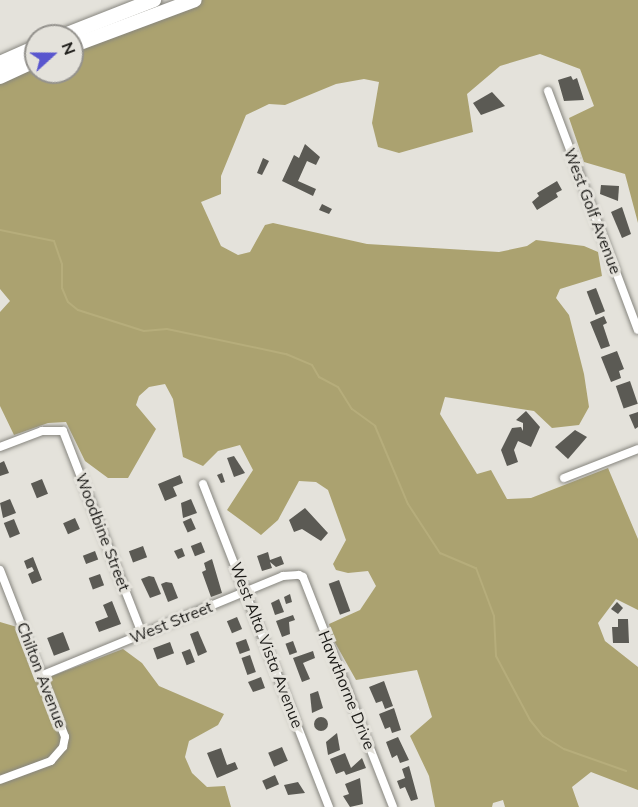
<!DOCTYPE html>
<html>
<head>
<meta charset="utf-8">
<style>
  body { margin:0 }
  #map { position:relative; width:638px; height:807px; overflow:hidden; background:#e4e2db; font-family:Mulish,sans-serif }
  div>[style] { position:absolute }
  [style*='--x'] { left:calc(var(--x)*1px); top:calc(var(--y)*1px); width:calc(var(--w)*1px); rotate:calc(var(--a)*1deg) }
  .forest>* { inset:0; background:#aba270 }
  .stream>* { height:2px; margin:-1px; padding:0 1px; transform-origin:1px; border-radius:1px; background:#b6ad7b }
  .building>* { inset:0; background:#5b5a54; transform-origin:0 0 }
  .round { border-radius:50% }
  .roads { filter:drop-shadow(0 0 2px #86857e) drop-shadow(0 0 2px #86857e) }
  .street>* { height:8px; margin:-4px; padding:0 4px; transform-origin:4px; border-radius:4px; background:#fff }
  .highway>* { height:14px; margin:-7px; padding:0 7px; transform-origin:7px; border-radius:7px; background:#fff }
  span { translate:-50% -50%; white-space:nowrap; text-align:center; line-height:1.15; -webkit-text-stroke:6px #e4e2db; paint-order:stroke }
  .street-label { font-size:16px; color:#1b1a17 }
  .north { position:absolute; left:24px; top:24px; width:60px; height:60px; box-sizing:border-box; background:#e4e2db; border:2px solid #94928d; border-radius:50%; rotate:69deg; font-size:16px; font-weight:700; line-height:24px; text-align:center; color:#1b1a17 }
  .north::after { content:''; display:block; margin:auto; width:21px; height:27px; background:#5956ce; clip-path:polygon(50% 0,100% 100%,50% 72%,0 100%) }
</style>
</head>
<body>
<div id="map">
  <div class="forest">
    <i style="clip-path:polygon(195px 0,638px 0,638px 223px,625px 174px,584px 162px,569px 118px,594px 106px,580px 69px,540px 54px,500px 66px,467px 94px,473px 132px,399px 153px,378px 147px,372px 123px,379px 82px,364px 79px,336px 84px,285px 105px,269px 104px,246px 115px,221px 176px,221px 194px,201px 202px,221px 246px,238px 255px,250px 252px,265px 225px,273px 223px,367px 244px,499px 252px,527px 246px,536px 240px,584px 246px,598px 252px,602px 276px,560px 289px,556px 298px,569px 315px,584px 374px,589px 407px,579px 425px,552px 428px,534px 411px,445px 397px,440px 414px,477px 474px,491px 470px,507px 499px,531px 498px,608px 468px,638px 539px,638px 610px,616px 599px,598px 623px,605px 641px,638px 667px,638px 790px,591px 772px,572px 787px,579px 807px,505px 807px,503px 800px,493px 803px,492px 807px,435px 807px,429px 776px,410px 736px,432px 717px,417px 670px,356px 680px,333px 639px,329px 624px,360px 610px,376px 586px,368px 571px,348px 573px,336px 570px,333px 564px,346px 540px,328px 490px,316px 482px,299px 481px,278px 520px,261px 535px,227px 510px,253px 470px,240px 445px,218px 451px,203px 466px,183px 457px,173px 399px,165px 384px,149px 387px,139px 396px,136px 405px,156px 429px,128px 478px,108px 478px,85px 461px,66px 422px,48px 423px,14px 435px,0 406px,0 312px,10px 301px,0 289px,0 77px,36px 60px,36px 72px,72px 72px,72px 46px)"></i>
    <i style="clip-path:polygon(0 622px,17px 627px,39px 681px,123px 649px,142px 663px,159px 686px,224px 714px,218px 725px,189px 741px,185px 757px,192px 773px,207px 787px,225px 786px,231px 807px,0 807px)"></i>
  </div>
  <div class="stream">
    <i style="--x:0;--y:230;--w:55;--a:11.5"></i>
    <i style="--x:54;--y:241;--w:24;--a:71"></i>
    <i style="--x:62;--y:264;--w:24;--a:90"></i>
    <i style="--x:62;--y:288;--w:15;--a:67"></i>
    <i style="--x:68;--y:302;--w:13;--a:39"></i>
    <i style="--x:78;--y:310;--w:69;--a:17.7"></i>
    <i style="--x:144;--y:331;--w:23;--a:-5"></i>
    <i style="--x:167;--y:329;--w:122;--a:11.9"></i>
    <i style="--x:286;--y:354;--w:28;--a:23"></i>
    <i style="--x:312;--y:365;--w:14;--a:60"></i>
    <i style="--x:319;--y:377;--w:21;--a:28"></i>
    <i style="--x:338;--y:387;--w:26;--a:58"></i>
    <i style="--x:352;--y:409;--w:29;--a:36"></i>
    <i style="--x:375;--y:426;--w:85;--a:67.1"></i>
    <i style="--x:408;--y:504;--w:59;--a:56.9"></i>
    <i style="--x:440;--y:553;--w:39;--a:23"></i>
    <i style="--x:476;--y:568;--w:51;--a:69.4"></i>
    <i style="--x:494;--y:616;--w:40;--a:87.1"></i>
    <i style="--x:496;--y:656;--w:72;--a:62"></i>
    <i style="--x:530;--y:720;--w:21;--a:51"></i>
    <i style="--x:543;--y:736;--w:25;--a:32"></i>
    <i style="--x:564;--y:749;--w:66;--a:19.5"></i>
  </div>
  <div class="building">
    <i style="clip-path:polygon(571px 76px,573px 80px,577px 78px,584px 100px,564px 101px,558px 80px)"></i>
    <i style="clip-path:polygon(492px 92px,505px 106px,481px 115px,473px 103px)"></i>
    <i style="clip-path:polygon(305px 144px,320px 157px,316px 165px,307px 161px,298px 181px,316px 189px,313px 196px,282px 181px,294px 155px,299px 158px)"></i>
    <i style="clip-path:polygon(263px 158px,269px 161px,262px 175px,257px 173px)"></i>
    <i style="clip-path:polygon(557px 181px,562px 190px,556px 193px,558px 197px,537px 210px,532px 202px,539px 196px,537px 193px)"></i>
    <i style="clip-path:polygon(601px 185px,619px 186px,618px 201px,600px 194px)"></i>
    <i style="clip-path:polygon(322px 204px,332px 209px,329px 214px,319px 210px)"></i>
    <i style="clip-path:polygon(622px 207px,631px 234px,622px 238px,611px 212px)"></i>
    <i style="left:596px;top:288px;width:25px;height:10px;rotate:69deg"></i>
    <i style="clip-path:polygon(604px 316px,607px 323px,603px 325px,610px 346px,601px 349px,590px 322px)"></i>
    <i style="clip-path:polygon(617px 351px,624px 369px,619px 371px,621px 378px,611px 382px,601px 357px)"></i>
    <i style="left:630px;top:381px;width:24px;height:15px;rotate:71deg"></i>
    <i style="clip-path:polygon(526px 411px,540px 427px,531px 447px,518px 441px,514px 450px,518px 462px,507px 466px,501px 450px,512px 428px,521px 427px,523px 431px,523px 423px,516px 420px)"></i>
    <i style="clip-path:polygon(638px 412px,638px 427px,635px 429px,629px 415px)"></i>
    <i style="clip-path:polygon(575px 430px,587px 437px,568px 459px,555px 447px)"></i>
    <i style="clip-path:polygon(234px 456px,245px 473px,234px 477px,227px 458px)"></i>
    <i style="clip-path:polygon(4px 461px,9px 473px,0 476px,0 463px)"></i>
    <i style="clip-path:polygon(222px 473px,225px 482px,221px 483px,217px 475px)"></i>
    <i style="clip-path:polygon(180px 475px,183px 483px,173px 487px,177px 496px,165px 501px,158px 484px)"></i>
    <i style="left:42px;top:479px;width:16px;height:12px;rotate:68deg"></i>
    <i style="clip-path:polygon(10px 499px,16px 513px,3px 518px,0 503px)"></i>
    <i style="clip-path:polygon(191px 499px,197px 513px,183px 518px,181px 503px)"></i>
    <i style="clip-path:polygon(305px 508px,328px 533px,321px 541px,302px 529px,294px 532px,289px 520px)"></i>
    <i style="left:75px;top:518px;width:12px;height:13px;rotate:66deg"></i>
    <i style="left:191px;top:518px;width:12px;height:9px;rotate:66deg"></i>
    <i style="left:14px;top:519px;width:16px;height:11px;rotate:68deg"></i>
    <i style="left:201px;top:542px;width:11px;height:11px;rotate:68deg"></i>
    <i style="left:143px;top:546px;width:12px;height:15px;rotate:70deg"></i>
    <i style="clip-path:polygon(182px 548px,185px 556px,178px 559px,174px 551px)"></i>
    <i style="left:95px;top:551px;width:9px;height:13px;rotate:69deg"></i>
    <i style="clip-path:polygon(268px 552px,270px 560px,281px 556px,284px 564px,276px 567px,270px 562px,272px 568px,262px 571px,257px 556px)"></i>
    <i style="clip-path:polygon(33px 557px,42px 580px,32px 584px,28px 574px,34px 571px,32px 567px,27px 569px,24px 561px)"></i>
    <i style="clip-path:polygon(212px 559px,222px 593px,211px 597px,202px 572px,206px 570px,204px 563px)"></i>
    <i style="left:100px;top:574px;width:12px;height:12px;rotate:70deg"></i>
    <i style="clip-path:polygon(149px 576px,154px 577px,161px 594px,150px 598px,141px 579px)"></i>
    <i style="left:339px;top:580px;width:33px;height:11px;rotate:70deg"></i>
    <i style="clip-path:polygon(166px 582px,172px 583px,178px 598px,168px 602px,161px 584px)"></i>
    <i style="clip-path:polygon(290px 594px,292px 602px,286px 604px,284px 597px)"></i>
    <i style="clip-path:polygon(279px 599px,284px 612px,275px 615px,271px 603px)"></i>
    <i style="clip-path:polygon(112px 601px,121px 624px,99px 632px,95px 622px,108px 617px,103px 605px)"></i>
    <i style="clip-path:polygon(617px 602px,623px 608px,618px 614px,611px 609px)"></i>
    <i style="clip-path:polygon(293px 615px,295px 620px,289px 622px,290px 634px,282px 637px,276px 621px)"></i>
    <i style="left:237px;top:617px;width:13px;height:11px;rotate:67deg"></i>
    <i style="clip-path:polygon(618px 619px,628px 619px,629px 643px,613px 643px,612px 627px,618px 627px)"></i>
    <i style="clip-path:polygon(198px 631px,207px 652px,198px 656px,190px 634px)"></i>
    <i style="left:63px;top:632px;width:19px;height:17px;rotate:69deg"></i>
    <i style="left:246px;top:639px;width:12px;height:11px;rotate:70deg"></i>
    <i style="left:293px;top:641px;width:12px;height:8px;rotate:70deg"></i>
    <i style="left:170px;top:642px;width:12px;height:18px;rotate:70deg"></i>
    <i style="left:190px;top:649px;width:14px;height:9px;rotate:69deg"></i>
    <i style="clip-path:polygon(313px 651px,315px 658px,303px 663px,310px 679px,302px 682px,293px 658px)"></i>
    <i style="left:250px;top:655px;width:18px;height:9px;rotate:71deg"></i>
    <i style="clip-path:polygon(261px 677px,265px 688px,253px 692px,248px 682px)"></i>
    <i style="clip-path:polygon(384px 681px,393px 706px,385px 709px,382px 701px,376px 703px,369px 687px)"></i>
    <i style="clip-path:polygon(318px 691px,323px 708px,312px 713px,310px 694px)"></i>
    <i style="clip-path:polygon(394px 708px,401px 730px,392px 733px,390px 727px,385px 729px,379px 714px)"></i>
    <i class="round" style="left:314px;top:717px;width:14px;height:14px"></i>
    <i style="clip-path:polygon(337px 733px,340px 750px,328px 755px,326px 742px)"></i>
    <i style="clip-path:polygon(398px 737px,409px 760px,400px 763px,397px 755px,392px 758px,386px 742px)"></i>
    <i style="left:282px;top:747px;width:15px;height:15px;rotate:67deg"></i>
    <i style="clip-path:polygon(221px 748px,227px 765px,235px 762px,238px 769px,217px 778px,207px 753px)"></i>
    <i style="clip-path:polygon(345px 753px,351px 768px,362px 758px,366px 768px,346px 775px,344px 771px,336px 774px,330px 759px)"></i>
    <i style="clip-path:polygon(409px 766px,418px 799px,411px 801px,405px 787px,400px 789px,397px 781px,405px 778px,402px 769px)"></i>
    <i style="left:275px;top:775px;width:10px;height:14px;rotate:66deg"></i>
    <i style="clip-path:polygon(360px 778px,363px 804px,350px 807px,343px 796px,349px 794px,345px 784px)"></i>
    <i style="clip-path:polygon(298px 782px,305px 793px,288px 795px,284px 785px)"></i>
  </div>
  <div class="roads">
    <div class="street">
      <i style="--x:548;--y:91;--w:255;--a:69.4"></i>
      <i style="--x:0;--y:447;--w:45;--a:-20.9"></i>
      <i style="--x:42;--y:431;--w:21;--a:0"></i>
      <i style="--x:63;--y:431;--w:218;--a:68.7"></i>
      <i style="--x:564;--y:478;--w:79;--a:-21.4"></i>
      <i style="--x:203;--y:484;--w:347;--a:68.7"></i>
      <i style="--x:0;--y:570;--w:179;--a:68.7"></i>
      <i style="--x:65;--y:737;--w:10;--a:101"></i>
      <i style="--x:63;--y:747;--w:18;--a:131"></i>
      <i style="--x:51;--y:761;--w:54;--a:159.6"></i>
      <i style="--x:43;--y:675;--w:260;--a:-22.4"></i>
      <i style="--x:283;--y:576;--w:16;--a:-4"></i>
      <i style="--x:299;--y:575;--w:4;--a:27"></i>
      <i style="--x:303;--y:577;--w:247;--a:68.6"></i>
    </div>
    <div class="highway">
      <i style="--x:62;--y:36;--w:99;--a:-21.4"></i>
      <i style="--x:72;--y:46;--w:131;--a:-20.5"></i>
      <i style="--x:0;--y:63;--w:39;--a:-24"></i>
      <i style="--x:0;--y:77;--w:40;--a:-25"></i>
    </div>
  </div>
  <div class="street-label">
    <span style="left:593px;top:211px;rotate:69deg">West Golf Avenue</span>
    <span style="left:103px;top:532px;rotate:69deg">Woodbine Street</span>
    <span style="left:171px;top:622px;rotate:-22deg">West Street</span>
    <span style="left:267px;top:645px;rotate:69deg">West Alta Vista Avenue</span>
    <span style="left:42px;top:675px;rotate:69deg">Chilton Avenue</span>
    <span style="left:347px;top:690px;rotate:68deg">Hawthorne Drive</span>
  </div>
  <div class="north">N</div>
</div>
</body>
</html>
